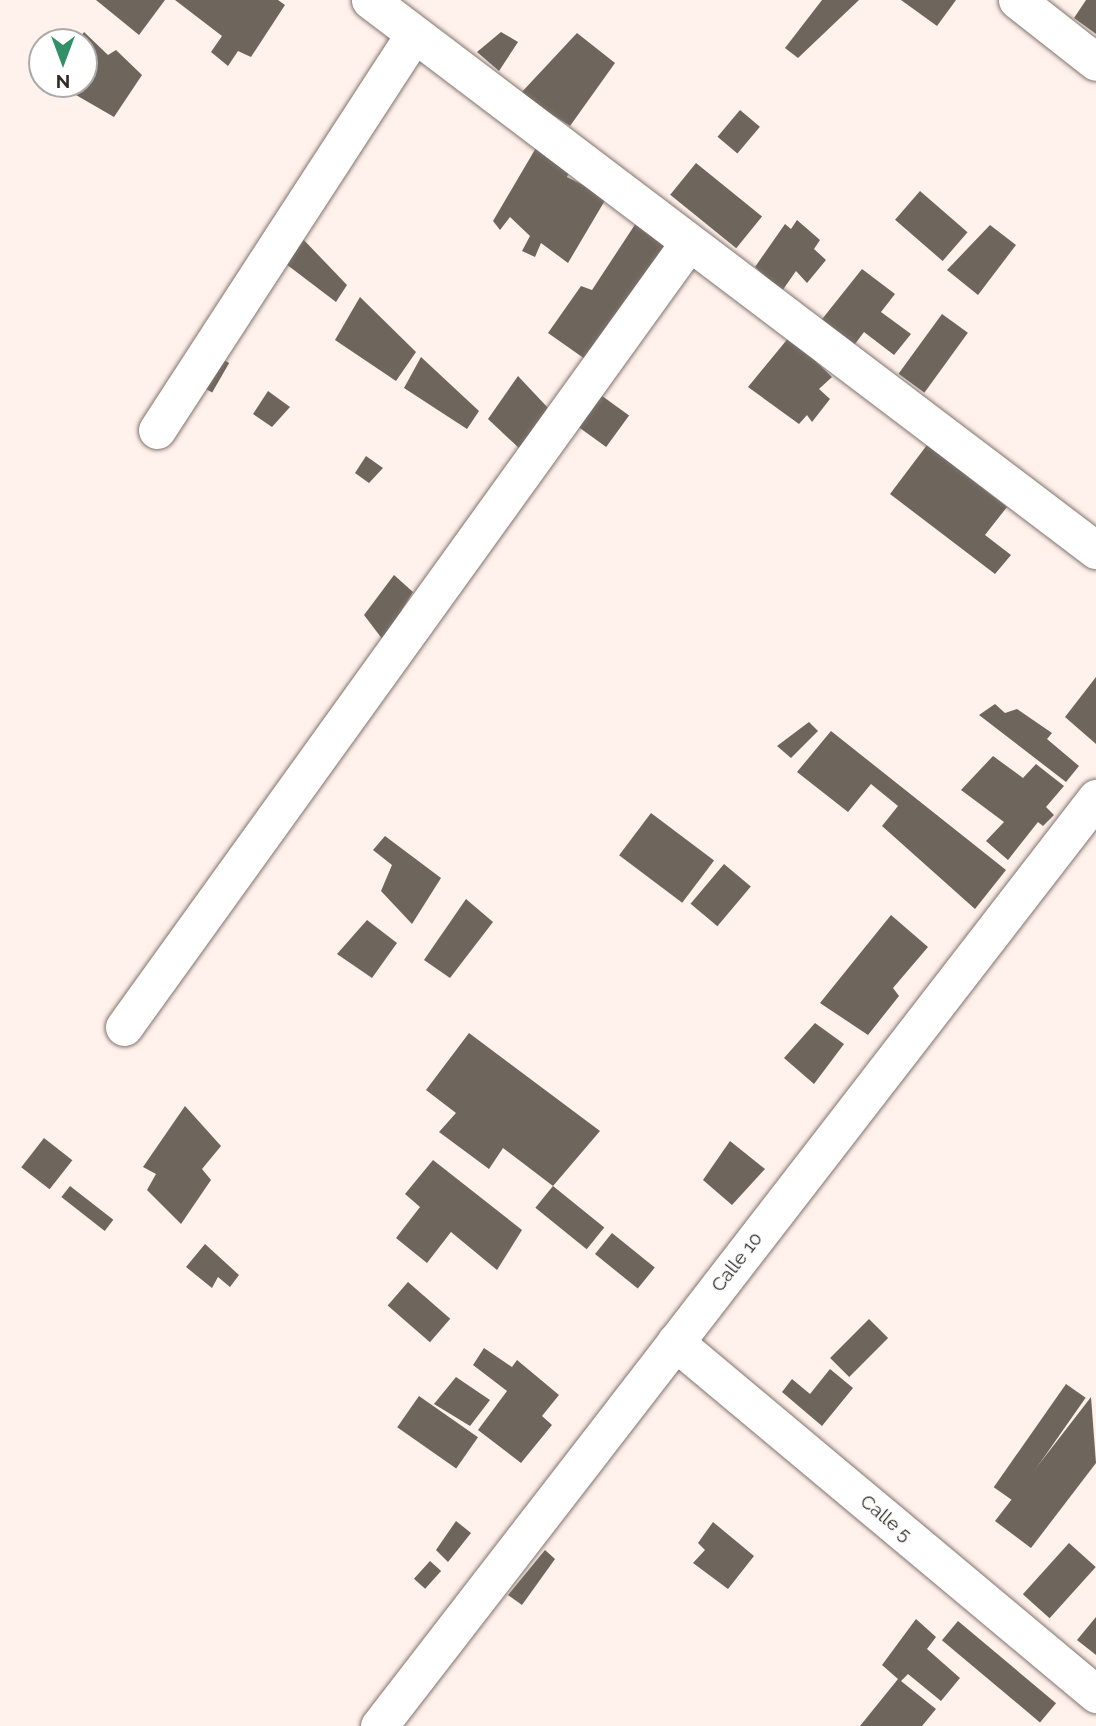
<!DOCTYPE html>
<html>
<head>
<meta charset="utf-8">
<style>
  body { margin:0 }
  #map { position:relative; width:1096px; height:1726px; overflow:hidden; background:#fff1eb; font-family:Raleway,sans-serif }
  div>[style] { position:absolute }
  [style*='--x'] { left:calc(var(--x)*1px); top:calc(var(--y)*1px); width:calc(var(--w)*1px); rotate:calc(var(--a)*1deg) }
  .building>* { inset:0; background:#6e665d; transform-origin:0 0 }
  .roads { filter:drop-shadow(0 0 2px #80746f) drop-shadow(0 0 2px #80746f) }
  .minor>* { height:37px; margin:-18.5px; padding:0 18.5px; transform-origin:18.5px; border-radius:18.5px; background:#fff }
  span { translate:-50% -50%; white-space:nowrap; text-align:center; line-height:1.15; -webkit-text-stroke:7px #fff; paint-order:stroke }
  .street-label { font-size:19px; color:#302b29 }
  .north { position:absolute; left:28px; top:28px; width:70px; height:70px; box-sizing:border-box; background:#fff; border:2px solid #acaaa9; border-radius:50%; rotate:180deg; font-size:19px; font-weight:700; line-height:28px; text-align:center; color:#302b29 }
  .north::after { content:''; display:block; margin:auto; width:24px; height:32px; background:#319068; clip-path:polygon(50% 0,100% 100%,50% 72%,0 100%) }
</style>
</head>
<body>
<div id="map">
  <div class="building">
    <i style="clip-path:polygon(96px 0,165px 0,139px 35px)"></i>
    <i style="clip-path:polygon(175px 0,278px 0,285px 5px,251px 57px,238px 51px,228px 66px,211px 52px,222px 36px)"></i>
    <i style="clip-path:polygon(822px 0,859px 0,798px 58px,785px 48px)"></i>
    <i style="clip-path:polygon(901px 0,956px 0,937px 26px)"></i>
    <i style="clip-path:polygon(1086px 0,1096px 0,1096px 34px,1074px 18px)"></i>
    <i style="clip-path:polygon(84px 32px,108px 55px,116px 50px,142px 75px,114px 117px,57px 84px,84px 84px,84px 42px,77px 42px)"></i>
    <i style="clip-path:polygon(501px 32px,518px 42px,499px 71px,477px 52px)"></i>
    <i style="clip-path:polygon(577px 33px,615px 63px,570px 126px,520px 94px)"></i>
    <i style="left:740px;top:110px;width:26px;height:35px;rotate:40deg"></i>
    <i style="clip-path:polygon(540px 141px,572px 166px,567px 177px,607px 197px,568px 263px,541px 243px,535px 257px,522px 251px,530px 236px,510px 217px,500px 230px,493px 221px)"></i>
    <i style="left:696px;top:163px;width:85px;height:41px;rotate:39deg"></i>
    <i style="left:920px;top:191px;width:63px;height:38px;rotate:41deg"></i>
    <i style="clip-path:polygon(638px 220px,668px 242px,585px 359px,548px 333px,581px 286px,592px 290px)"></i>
    <i style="clip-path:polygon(797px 220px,820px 240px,814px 249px,826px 260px,807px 283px,796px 271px,782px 291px,755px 267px,785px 224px,791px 229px)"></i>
    <i style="clip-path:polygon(990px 225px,1016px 245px,978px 295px,947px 270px)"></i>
    <i style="clip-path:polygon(299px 235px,347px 285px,336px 302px,282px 261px)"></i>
    <i style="clip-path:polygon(862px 269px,895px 294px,881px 312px,911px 334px,894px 355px,864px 332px,852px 348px,819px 323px)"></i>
    <i style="clip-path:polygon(360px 297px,416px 352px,396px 381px,335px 340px)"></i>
    <i style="left:942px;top:314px;width:32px;height:74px;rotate:36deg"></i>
    <i style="clip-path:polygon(790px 336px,832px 377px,819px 389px,830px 399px,812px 422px,807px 415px,799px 424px,748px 387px)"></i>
    <i style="left:217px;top:356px;width:14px;height:34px;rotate:30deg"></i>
    <i style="clip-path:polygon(421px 357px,479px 411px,467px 429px,404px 388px)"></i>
    <i style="clip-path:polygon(518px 376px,549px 409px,520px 449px,488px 419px)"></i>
    <i style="left:587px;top:385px;width:52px;height:39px;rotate:36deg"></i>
    <i style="clip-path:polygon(268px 391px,290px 407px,272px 427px,253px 414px)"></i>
    <i style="clip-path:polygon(927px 445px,1007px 507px,985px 535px,1011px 555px,995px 574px,890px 494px)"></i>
    <i style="clip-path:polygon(366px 456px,383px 468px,369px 483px,355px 473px)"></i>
    <i style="clip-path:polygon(394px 575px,413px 592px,383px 640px,364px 615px)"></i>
    <i style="clip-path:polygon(1096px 677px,1096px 744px,1065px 717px)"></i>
    <i style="clip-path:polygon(995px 704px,1005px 713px,1017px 709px,1052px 733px,1047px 739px,1079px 766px,1066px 782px,979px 715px)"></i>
    <i style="clip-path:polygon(809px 722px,818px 731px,791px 758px,777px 746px)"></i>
    <i style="clip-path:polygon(831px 731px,1006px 870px,975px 909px,882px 826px,898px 806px,871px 784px,848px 812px,797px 772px)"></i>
    <i style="clip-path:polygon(993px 756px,1023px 778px,1036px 764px,1064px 786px,1046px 807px,1054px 815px,1043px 826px,1038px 822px,1008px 860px,986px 841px,1004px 822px,961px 790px)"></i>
    <i style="left:651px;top:813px;width:79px;height:53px;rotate:37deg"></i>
    <i style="clip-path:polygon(385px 836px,441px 878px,412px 924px,381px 891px,392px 865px,373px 850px)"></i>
    <i style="left:724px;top:864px;width:35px;height:52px;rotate:40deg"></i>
    <i style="clip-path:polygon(466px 899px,493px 922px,450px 978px,424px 960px)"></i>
    <i style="clip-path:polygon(891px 915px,928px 947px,893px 988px,899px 996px,868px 1035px,820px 1003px)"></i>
    <i style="clip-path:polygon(367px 920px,397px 943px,372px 978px,337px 954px)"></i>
    <i style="clip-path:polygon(815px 1023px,844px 1044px,814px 1084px,784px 1058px)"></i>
    <i style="clip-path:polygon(469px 1033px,600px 1131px,553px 1186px,503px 1148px,489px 1169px,439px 1132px,456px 1113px,426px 1090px)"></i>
    <i style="clip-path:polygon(185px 1106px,221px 1146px,202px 1169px,211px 1180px,181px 1224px,147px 1190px,156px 1174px,143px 1167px)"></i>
    <i style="left:44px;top:1138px;width:36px;height:37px;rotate:38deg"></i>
    <i style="clip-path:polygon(730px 1141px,765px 1169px,732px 1205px,703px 1180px)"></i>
    <i style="clip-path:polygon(433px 1160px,522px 1230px,497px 1270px,451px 1232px,427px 1263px,396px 1238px,420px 1207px,405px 1194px)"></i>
    <i style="left:70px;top:1186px;width:55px;height:14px;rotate:38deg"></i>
    <i style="left:553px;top:1186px;width:66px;height:28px;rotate:39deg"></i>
    <i style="left:612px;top:1233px;width:55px;height:27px;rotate:39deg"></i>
    <i style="clip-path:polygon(205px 1244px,239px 1275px,230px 1287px,218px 1277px,212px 1288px,186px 1267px)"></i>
    <i style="left:408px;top:1282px;width:56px;height:31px;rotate:41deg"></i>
    <i style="left:869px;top:1319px;width:27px;height:55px;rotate:45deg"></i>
    <i style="clip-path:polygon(484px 1348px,512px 1367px,517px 1360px,559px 1395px,542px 1416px,552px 1425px,521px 1463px,478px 1430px,507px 1391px,473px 1365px)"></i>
    <i style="clip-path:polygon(830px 1369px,853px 1388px,822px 1426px,782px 1392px,792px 1379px,810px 1394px)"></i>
    <i style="clip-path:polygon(456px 1377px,490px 1400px,470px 1426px,434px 1404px)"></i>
    <i style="left:1066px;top:1384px;width:24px;height:126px;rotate:35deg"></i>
    <i style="left:419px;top:1396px;width:72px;height:38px;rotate:35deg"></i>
    <i style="clip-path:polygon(1091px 1397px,1096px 1463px,1031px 1548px,995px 1521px)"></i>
    <i style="clip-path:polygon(456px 1521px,471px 1533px,448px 1562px,436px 1550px)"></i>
    <i style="clip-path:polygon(713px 1522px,754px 1556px,728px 1589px,693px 1563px,705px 1550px,698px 1543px)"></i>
    <i style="left:1069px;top:1543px;width:36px;height:69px;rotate:42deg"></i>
    <i style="clip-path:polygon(545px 1550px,555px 1559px,522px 1605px,508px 1595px)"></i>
    <i style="left:430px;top:1561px;width:15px;height:24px;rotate:42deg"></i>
    <i style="clip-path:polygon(1096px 1617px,1096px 1655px,1077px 1640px)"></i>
    <i style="clip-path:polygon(916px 1619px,936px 1637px,927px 1649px,960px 1678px,941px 1701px,908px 1674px,901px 1681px,936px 1709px,922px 1726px,860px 1726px,898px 1679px,882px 1665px)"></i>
    <i style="left:958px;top:1621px;width:128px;height:25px;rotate:40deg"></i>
  </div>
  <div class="roads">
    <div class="minor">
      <i style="--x:370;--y:0;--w:911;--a:37.15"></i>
      <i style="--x:1017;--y:0;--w:100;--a:38.1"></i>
      <i style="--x:157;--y:430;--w:472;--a:-57"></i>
      <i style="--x:124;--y:1027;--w:964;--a:-54.25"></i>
      <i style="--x:675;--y:1342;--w:549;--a:39.9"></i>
      <i style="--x:379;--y:1726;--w:1173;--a:-52.31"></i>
    </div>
  </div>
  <div class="street-label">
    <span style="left:737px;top:1262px;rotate:-52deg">Calle 10</span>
    <span style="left:886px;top:1518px;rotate:40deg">Calle 5</span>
  </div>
  <div class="north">N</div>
</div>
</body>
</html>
